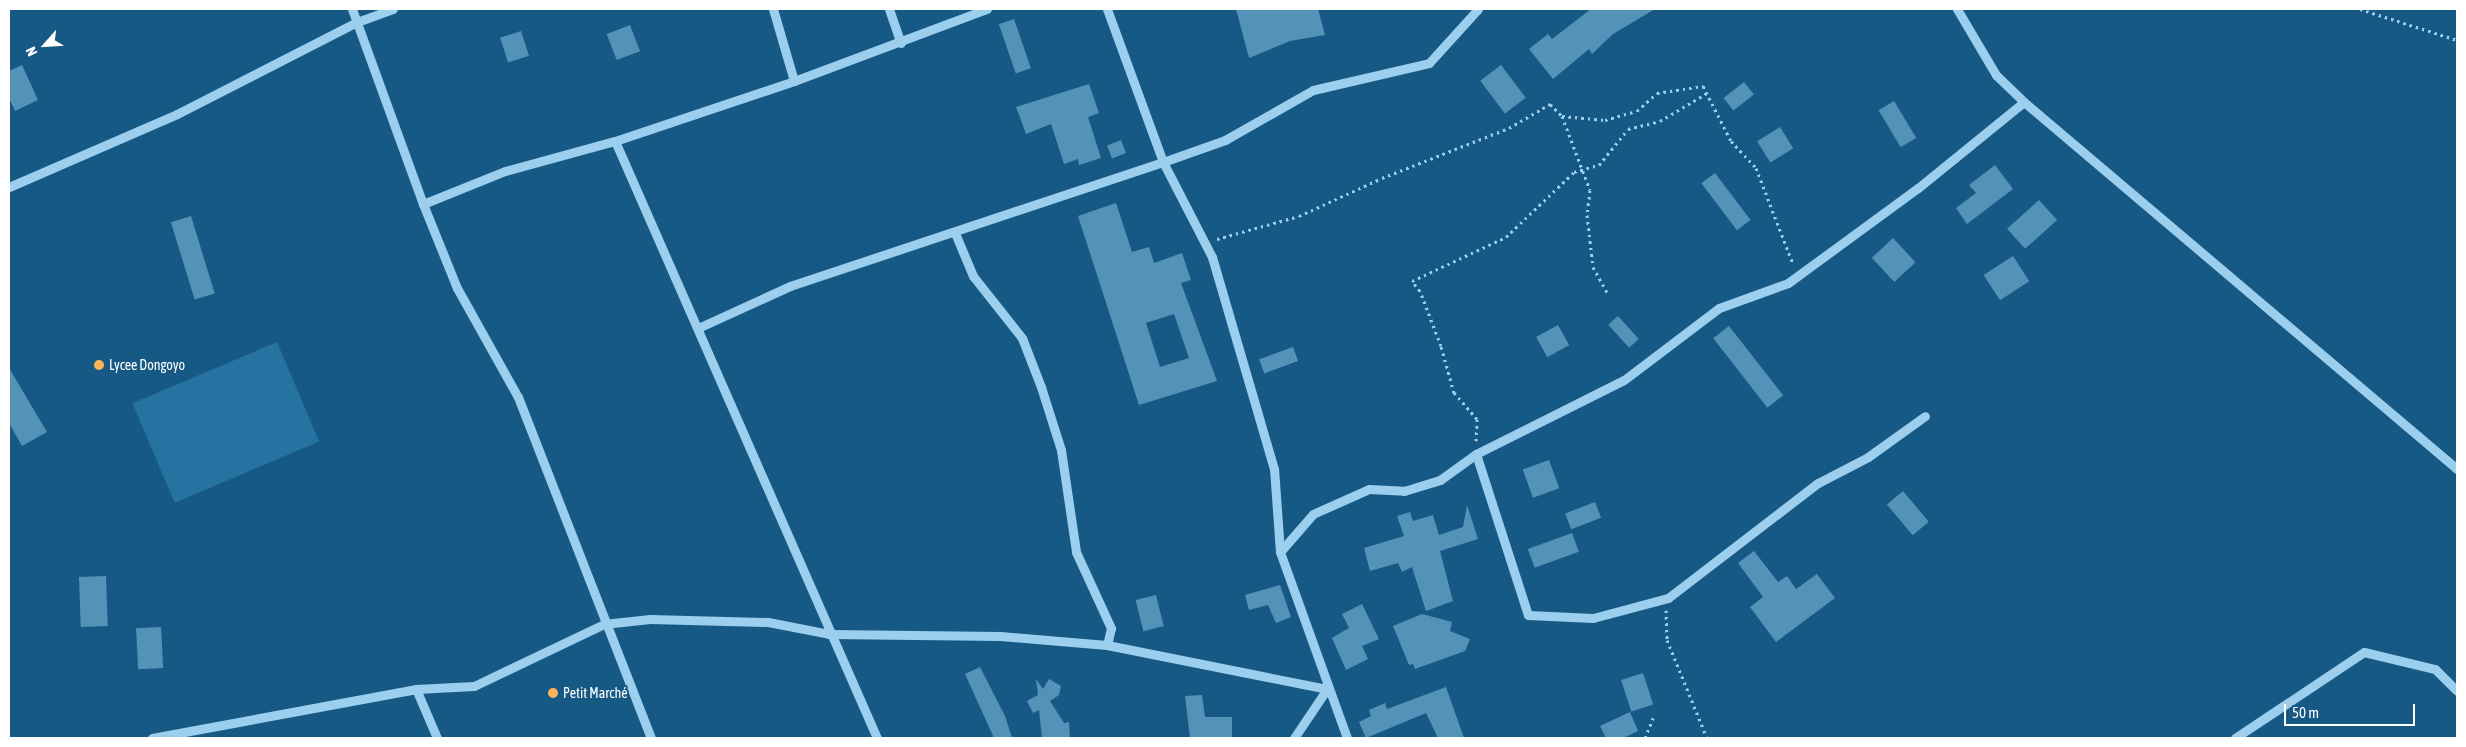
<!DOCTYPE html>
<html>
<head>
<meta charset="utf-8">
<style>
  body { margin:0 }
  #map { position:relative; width:2466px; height:747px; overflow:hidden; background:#175985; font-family:"Asap Condensed",sans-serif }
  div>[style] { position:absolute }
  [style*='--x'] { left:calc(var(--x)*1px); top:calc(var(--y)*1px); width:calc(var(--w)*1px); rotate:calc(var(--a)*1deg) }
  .green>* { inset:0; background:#2673a2; transform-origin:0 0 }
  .building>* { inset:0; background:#5592b7; transform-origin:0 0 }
  .path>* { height:3px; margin-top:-1.5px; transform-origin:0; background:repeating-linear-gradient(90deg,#9cceed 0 2.5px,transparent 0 6.5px) }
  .minor>* { height:9px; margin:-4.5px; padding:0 4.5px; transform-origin:4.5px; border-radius:4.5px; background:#9cceed }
  .dots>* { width:14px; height:14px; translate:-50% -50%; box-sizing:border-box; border:2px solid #175985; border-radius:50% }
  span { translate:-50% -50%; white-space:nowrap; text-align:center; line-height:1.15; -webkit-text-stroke:4px #175985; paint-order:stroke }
  .poi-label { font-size:14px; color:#fff }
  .left { translate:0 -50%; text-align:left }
  .frame { position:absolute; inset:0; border:10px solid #fff; pointer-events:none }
  .north { position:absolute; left:20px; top:20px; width:50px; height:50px; -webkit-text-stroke:4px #175985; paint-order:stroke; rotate:244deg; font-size:14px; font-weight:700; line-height:20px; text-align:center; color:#fff }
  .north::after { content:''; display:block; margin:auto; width:18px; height:22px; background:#fff; clip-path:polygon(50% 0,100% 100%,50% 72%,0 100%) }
  .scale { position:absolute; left:2284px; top:704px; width:131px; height:22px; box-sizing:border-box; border:2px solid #fff; border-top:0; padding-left:6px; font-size:15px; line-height:18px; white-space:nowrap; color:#fff; -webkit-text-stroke:4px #175985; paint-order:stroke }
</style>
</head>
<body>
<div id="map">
  <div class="green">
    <i style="left:277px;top:342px;width:108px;height:157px;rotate:67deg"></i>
  </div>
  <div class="building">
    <i style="clip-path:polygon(1236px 9px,1318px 9px,1325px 35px,1290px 41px,1249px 58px)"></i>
    <i style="clip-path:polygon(1591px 9px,1655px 9px,1613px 34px,1592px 54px,1589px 49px,1553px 79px,1529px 49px,1548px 34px,1552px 39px)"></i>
    <i style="left:1014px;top:19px;width:52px;height:16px;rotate:71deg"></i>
    <i style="left:630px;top:25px;width:28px;height:25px;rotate:69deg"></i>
    <i style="left:521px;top:31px;width:26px;height:22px;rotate:72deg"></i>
    <i style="clip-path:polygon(22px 65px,38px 100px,15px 111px,9px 98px,9px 71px)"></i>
    <i style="left:1501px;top:65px;width:41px;height:26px;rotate:53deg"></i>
    <i style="left:1744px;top:82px;width:16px;height:26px;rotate:52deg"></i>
    <i style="clip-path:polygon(1089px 84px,1099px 113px,1088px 117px,1101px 158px,1079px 165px,1078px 159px,1064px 164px,1051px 124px,1026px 134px,1016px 107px)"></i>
    <i style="left:1894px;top:101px;width:43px;height:18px;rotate:59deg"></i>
    <i style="left:1780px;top:127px;width:25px;height:27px;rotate:58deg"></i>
    <i style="left:1121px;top:140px;width:14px;height:15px;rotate:69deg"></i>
    <i style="clip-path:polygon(1995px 165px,2013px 189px,1967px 224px,1956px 208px,1976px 193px,1969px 185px)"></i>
    <i style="left:1715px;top:173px;width:59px;height:17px;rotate:53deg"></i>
    <i style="left:2039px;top:200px;width:27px;height:43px;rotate:48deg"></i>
    <i style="clip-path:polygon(evenodd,1116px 203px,1132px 252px,1149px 247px,1154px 263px,1182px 253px,1191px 280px,1181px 283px,1217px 381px,1139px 405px,1078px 216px,1116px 203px,1174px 314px,1189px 358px,1160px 367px,1146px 323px,1174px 314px)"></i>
    <i style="left:191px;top:216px;width:81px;height:21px;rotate:73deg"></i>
    <i style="left:1893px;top:238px;width:33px;height:29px;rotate:47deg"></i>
    <i style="left:2013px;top:256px;width:30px;height:35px;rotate:57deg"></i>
    <i style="left:1618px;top:316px;width:31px;height:13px;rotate:48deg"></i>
    <i style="left:1558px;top:325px;width:23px;height:25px;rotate:61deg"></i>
    <i style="left:1729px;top:326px;width:88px;height:20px;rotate:52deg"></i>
    <i style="left:1293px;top:347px;width:15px;height:36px;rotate:70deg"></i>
    <i style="clip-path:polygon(9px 368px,47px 432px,22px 446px,9px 423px)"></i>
    <i style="left:1549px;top:460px;width:30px;height:28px;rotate:70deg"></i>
    <i style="left:1903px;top:491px;width:40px;height:21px;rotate:50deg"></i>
    <i style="left:1595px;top:502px;width:17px;height:32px;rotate:69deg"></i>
    <i style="clip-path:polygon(1467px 505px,1478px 539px,1440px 551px,1453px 601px,1426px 611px,1412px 567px,1402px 572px,1398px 563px,1370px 571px,1364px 548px,1404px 536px,1397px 516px,1410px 512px,1413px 521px,1433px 515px,1439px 535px,1463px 527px)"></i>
    <i style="left:1572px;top:533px;width:20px;height:47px;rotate:70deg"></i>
    <i style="clip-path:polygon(1754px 551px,1778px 582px,1787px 576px,1796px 589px,1817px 574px,1835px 598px,1776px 642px,1750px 607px,1763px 597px,1738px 563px)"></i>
    <i style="left:106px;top:576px;width:50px;height:27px;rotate:88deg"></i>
    <i style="clip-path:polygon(1280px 585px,1291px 617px,1276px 623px,1268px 605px,1249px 610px,1245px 595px)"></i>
    <i style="left:1156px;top:595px;width:32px;height:21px;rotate:76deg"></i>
    <i style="clip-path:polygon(1362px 604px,1379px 639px,1362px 646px,1368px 659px,1346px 670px,1332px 638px,1349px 628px,1342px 614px)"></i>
    <i style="clip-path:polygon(1422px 614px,1452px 622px,1450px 631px,1470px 639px,1465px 651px,1415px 669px,1413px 664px,1409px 665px,1393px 626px)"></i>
    <i style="left:161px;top:627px;width:41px;height:25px;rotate:87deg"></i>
    <i style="clip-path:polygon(980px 667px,1005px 716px,1012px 738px,994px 738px,965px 674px)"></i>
    <i style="left:1643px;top:673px;width:33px;height:23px;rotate:72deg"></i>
    <i style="clip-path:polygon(1036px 679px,1043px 689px,1049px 679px,1061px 686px,1059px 695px,1050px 701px,1064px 723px,1069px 722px,1070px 738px,1042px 738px,1039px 710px,1033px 713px,1027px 701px,1038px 695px)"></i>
    <i style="clip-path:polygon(1446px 687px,1464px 738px,1438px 738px,1426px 713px,1366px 738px,1359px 722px,1371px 716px,1369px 710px,1385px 703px,1387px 709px)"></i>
    <i style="clip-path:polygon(1202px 695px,1205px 717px,1232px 717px,1232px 737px,1190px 738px,1185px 696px)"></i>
    <i style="clip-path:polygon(1630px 712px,1638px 731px,1623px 738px,1606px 738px,1600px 726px)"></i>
  </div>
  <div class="path">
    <i style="--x:2360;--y:9;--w:102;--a:17.7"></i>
    <i style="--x:1562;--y:116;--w:43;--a:5.3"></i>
    <i style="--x:1605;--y:120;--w:33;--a:-16"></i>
    <i style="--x:1637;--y:111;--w:27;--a:-42"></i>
    <i style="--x:1657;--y:93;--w:47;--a:-8.7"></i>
    <i style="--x:1703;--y:86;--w:62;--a:63"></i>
    <i style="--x:1731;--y:141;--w:37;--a:47"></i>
    <i style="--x:1756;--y:168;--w:103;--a:68.9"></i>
    <i style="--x:1217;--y:239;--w:85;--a:-15.7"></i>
    <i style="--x:1299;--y:216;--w:91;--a:-24.6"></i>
    <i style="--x:1382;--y:178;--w:136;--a:-21.5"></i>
    <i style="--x:1509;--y:128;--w:48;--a:-30.3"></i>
    <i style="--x:1550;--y:104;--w:17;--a:45"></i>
    <i style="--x:1562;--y:116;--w:79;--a:69.3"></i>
    <i style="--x:1590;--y:190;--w:25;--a:97"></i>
    <i style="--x:1587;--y:215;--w:52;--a:83.4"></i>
    <i style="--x:1593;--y:267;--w:31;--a:61"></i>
    <i style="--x:1476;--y:441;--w:22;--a:-87"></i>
    <i style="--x:1477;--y:419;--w:35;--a:-131"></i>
    <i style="--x:1454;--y:393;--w:49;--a:-105.5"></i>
    <i style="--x:1441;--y:346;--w:59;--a:-110.9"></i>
    <i style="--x:1420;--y:291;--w:13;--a:-129"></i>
    <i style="--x:1412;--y:281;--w:104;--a:-25.1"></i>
    <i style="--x:1506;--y:237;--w:94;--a:-43.7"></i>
    <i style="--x:1574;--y:172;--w:26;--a:-16"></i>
    <i style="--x:1599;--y:165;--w:46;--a:-51.1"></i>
    <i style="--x:1628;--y:129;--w:33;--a:-14"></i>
    <i style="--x:1660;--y:121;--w:55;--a:-30.8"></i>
    <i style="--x:1666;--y:610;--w:30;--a:88"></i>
    <i style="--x:1667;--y:640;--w:106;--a:67.8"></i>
    <i style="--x:1645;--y:738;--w:22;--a:-68"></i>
  </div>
  <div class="minor">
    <i style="--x:352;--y:9;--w:208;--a:70"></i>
    <i style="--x:423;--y:204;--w:91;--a:68"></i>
    <i style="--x:457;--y:288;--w:125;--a:60.8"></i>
    <i style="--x:518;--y:397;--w:366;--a:68.7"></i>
    <i style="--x:773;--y:9;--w:75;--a:73.7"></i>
    <i style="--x:889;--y:9;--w:36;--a:71"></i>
    <i style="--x:1957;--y:9;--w:77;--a:59.4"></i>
    <i style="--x:1996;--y:75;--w:39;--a:44"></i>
    <i style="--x:2024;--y:102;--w:568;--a:40.28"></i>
    <i style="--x:615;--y:141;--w:652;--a:66.31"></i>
    <i style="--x:9;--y:187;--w:183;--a:-23.5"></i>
    <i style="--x:177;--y:114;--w:202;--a:-27.1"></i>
    <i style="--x:357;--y:22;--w:38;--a:-20"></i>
    <i style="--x:423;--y:204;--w:88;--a:-21.9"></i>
    <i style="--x:505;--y:171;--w:114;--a:-15.3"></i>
    <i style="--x:615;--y:141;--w:189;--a:-18.5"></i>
    <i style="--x:794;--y:81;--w:206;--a:-20.5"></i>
    <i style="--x:955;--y:233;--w:47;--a:67.3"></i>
    <i style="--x:973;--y:276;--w:79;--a:51.7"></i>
    <i style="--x:1022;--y:338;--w:53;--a:68.8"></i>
    <i style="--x:1041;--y:387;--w:66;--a:72.4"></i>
    <i style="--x:1061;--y:450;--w:103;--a:81.6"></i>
    <i style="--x:1076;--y:552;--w:84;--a:65.3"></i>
    <i style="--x:1111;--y:628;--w:17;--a:103"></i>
    <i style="--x:698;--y:328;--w:101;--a:-24.5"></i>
    <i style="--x:790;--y:286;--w:393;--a:-18.4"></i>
    <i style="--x:1163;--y:162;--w:163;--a:-110.1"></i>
    <i style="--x:1476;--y:454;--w:169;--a:72.1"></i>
    <i style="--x:1528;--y:615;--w:65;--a:2.6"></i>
    <i style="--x:1593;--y:618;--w:78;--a:-14.9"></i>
    <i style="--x:1668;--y:598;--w:189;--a:-37.5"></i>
    <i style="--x:1818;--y:483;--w:56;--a:-27.5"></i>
    <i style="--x:1868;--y:457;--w:70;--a:-35.7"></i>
    <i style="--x:1280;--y:552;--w:50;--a:-49"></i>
    <i style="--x:1313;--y:514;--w:61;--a:-24.1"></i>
    <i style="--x:1369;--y:489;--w:35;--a:3"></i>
    <i style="--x:1404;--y:491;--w:38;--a:-17"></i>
    <i style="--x:1440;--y:480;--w:44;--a:-35.8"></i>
    <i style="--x:1476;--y:454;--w:165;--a:-26.6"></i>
    <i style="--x:1624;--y:380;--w:119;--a:-37.2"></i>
    <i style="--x:1719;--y:308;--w:73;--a:-19.9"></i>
    <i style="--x:1788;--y:283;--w:161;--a:-36.2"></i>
    <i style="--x:1918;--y:188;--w:136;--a:-39.1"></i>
    <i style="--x:416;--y:689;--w:53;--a:66.8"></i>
    <i style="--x:152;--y:738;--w:269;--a:-10.5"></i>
    <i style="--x:416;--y:689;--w:58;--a:-3"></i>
    <i style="--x:474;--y:686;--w:144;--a:-25.5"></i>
    <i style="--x:604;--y:624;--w:46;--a:-6.2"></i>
    <i style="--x:650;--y:619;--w:118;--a:1.5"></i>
    <i style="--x:768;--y:622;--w:62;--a:11.1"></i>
    <i style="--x:829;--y:634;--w:171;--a:0.7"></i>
    <i style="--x:1000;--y:636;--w:107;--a:4.8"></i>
    <i style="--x:1107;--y:645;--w:224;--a:11.3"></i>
    <i style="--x:1294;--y:738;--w:59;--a:-56"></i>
    <i style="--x:1347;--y:738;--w:198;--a:-109.8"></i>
    <i style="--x:1280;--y:552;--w:83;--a:-94.1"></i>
    <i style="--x:1274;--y:469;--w:221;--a:-106.3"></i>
    <i style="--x:1212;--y:257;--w:107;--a:-117.3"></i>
    <i style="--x:1163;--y:162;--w:66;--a:-19.5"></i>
    <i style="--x:1225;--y:140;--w:101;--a:-29.6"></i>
    <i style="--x:1313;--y:90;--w:119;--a:-13.1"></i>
    <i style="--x:1429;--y:63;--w:73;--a:-47.8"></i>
    <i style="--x:2235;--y:738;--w:155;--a:-33.7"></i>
    <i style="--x:2364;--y:652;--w:73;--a:13.5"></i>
    <i style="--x:2435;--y:669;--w:31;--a:45"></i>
  </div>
  <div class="dots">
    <i style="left:99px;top:365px;background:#ffb358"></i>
    <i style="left:553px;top:693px;background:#ffb358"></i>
  </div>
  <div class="poi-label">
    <span class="left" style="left:109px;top:365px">Lycee Dongoyo</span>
    <span class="left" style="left:563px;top:693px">Petit Marché</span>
  </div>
  <div class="frame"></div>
  <div class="north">N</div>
  <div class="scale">50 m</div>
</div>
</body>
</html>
